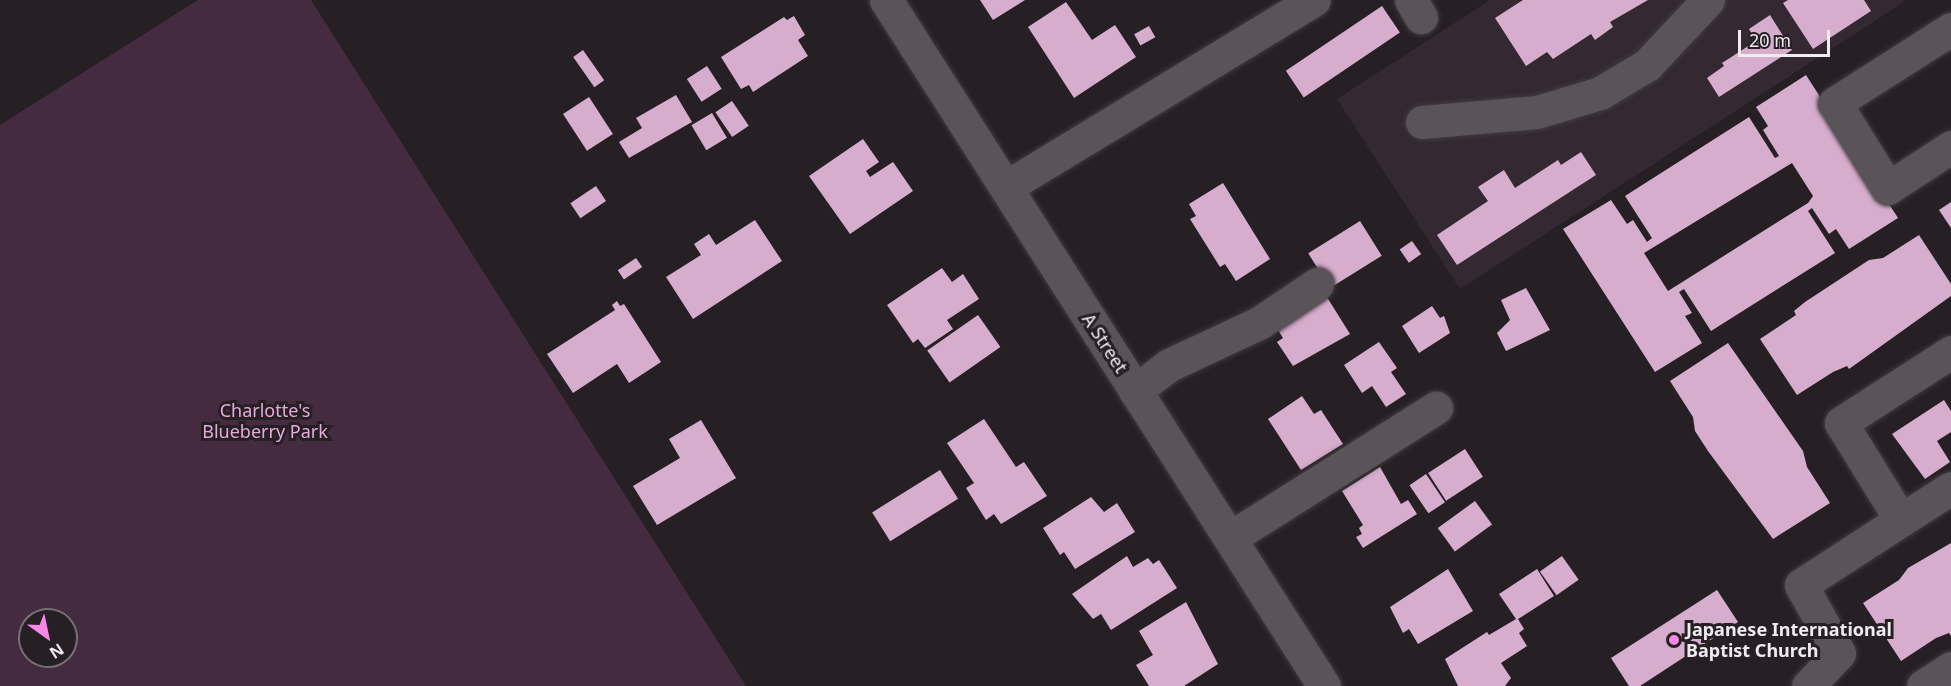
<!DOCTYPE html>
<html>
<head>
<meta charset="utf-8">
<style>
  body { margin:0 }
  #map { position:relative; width:1951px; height:686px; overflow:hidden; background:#262025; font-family:"Noto Sans",sans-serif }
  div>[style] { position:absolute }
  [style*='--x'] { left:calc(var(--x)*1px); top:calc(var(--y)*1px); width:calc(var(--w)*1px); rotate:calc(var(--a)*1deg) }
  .built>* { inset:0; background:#342932 }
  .green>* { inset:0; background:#452b40 }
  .building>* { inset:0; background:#d7adce; transform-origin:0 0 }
  .roads { filter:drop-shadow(0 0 2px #403c3f) drop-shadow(0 0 2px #403c3f) }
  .minor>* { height:33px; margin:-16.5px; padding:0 16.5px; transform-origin:16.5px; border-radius:16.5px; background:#5a5358 }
  .dots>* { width:16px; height:16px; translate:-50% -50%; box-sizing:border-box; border:3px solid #262025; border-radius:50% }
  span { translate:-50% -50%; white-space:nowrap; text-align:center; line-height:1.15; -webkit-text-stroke:6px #262025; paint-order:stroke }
  .street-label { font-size:18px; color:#efebee }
  .park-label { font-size:18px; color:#e7a9db }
  .poi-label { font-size:18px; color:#efebee; font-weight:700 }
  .left { translate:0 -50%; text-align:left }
  .north { position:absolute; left:18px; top:608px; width:60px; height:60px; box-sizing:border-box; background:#262025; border:2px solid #767175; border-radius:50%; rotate:147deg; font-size:16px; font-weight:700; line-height:24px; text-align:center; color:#efebee }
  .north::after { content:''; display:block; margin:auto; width:21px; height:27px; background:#fa87e7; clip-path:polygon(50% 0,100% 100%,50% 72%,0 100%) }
  .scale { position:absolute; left:1738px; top:30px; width:92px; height:27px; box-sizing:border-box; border:3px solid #efebee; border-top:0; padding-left:8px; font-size:18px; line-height:21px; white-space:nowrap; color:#efebee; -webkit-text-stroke:4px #262025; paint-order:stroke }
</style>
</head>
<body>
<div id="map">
  <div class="built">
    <i style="clip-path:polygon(1490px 0,1903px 0,1904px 2px,1460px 289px,1337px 99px)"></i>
  </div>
  <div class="green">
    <i style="clip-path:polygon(evenodd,198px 0,311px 0,746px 686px,0 686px,0 125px,198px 0,30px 620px,66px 620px,66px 656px,30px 656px,30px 620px)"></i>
  </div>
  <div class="building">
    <i style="clip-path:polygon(980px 0,1025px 0,993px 20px)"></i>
    <i style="clip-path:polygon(1523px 0,1648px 0,1610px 22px,1613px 27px,1595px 40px,1591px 34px,1553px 59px,1547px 52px,1526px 66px,1495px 18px)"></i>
    <i style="clip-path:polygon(1788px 0,1864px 0,1871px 11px,1813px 49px,1783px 3px)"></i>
    <i style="clip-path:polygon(1066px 2px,1092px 40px,1115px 25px,1136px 57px,1074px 98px,1028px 27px)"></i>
    <i style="left:1382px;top:6px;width:32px;height:116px;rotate:56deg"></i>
    <i style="clip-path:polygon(1770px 15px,1792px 50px,1719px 97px,1707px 78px,1724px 66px,1722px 63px,1756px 41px,1749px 29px)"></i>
    <i style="clip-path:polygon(794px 16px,805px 35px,798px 40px,808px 56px,753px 92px,749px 85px,741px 89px,721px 57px,784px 17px,787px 20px)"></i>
    <i style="left:1149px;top:26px;width:13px;height:17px;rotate:61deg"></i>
    <i style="left:583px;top:50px;width:37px;height:12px;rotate:55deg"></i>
    <i style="left:707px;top:66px;width:27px;height:24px;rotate:57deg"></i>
    <i style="clip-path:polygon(evenodd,1806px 75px,1898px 218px,1849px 249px,1836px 229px,1829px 234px,1812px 208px,1808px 211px,1835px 253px,1711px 331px,1684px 289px,1679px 292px,1692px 313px,1685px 316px,1702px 343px,1655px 372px,1563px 229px,1611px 200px,1627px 224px,1633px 220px,1647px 242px,1652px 238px,1625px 196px,1749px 117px,1775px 158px,1779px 156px,1763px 130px,1768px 126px,1756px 107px,1806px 75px,1792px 163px,1813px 196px,1808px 203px,1668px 291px,1644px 253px,1792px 163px)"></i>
    <i style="clip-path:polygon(676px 95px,692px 122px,629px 158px,619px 142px,642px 128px,636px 118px)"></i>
    <i style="left:589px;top:97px;width:44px;height:31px;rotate:57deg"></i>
    <i style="left:732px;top:101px;width:30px;height:20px;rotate:56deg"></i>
    <i style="left:712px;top:113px;width:29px;height:24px;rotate:59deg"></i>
    <i style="clip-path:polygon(863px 139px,879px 162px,866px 171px,870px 177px,893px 162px,913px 191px,850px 234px,809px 176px)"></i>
    <i style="clip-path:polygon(1581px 152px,1596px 175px,1457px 265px,1437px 235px,1488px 201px,1478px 187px,1504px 170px,1515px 188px,1558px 160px,1561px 165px)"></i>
    <i style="clip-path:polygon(1223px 183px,1270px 259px,1236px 281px,1225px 264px,1220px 267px,1190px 219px,1196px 216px,1189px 204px)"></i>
    <i style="left:596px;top:186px;width:18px;height:31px;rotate:56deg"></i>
    <i style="clip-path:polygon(1951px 202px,1951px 228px,1939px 210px)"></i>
    <i style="clip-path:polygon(755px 220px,782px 261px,693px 319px,666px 277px,701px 255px,694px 244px,709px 234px,716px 245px)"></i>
    <i style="left:1360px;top:221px;width:41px;height:61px;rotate:58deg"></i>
    <i style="clip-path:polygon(1919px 235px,1951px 284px,1951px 296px,1849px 369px,1847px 366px,1833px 372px,1797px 395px,1760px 339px,1796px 315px,1794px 311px,1805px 302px,1869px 260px,1883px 258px)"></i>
    <i style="left:1412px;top:241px;width:16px;height:15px;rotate:55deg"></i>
    <i style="left:636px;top:258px;width:11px;height:22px;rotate:56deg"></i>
    <i style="clip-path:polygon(942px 268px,952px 282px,963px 274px,979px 299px,947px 320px,953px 329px,925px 348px,918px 339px,913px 343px,887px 305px)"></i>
    <i style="clip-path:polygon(1526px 288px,1550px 330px,1506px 351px,1497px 333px,1510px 320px,1501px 300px)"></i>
    <i style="clip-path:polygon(1325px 294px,1350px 334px,1293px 366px,1277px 342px,1283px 338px,1275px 325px)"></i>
    <i style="clip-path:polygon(617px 301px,620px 306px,624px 304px,661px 362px,629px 383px,617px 364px,573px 393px,547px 354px,615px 310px,612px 305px)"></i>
    <i style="clip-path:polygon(1432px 306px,1440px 318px,1444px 316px,1450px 333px,1419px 353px,1402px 326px)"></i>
    <i style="left:978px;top:315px;width:39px;height:62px;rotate:55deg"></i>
    <i style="clip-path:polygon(1379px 342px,1397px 368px,1391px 372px,1406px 394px,1386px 407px,1372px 386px,1362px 393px,1344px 365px)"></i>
    <i style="clip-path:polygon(1728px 343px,1803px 451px,1807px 467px,1830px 503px,1773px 539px,1708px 451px,1695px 431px,1693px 417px,1670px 381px)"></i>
    <i style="clip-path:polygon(1302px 396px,1314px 414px,1321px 410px,1343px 444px,1301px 470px,1268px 419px)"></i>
    <i style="clip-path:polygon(1944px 400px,1951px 411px,1951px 432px,1937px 441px,1950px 462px,1925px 479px,1892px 434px)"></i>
    <i style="clip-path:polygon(984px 419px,1016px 467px,1024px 462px,1047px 496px,1001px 524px,994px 514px,986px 520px,966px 488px,974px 483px,947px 443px)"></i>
    <i style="clip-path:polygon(701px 420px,736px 478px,657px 525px,633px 486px,680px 458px,669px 439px)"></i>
    <i style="left:1465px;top:449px;width:33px;height:44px;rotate:57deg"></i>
    <i style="clip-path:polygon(1380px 467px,1401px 504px,1408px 500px,1417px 514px,1363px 548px,1356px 537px,1362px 534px,1359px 528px,1363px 525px,1342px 491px)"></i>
    <i style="left:940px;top:470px;width:34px;height:80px;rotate:58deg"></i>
    <i style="left:1426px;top:474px;width:34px;height:20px;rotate:56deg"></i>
    <i style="clip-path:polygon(1091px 497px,1104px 512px,1117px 503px,1135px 532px,1075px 569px,1064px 552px,1060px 555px,1043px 528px)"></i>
    <i style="left:1475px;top:501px;width:29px;height:46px;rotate:54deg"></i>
    <i style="clip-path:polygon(1951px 543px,1951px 636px,1949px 633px,1936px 638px,1901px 661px,1863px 603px,1899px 580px,1908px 568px)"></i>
    <i style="clip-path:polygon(1127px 556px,1133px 567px,1148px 558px,1153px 564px,1159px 560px,1177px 588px,1111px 630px,1101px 614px,1093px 619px,1072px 594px)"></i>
    <i style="left:1562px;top:556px;width:29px;height:27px;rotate:55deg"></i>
    <i style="clip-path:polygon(1448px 569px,1473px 611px,1418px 644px,1409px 629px,1403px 633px,1390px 607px)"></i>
    <i style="clip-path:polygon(1537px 569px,1554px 596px,1518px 619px,1524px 629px,1519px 633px,1527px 646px,1501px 663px,1511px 678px,1505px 686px,1458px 686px,1445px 659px,1487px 632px,1489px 635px,1516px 619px,1499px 594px)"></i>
    <i style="clip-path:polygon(1717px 590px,1738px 622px,1640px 686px,1629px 686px,1611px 658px)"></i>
    <i style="clip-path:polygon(1186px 602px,1218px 664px,1184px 686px,1149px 686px,1136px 665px,1153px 655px,1139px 631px)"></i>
  </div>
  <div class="roads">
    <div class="minor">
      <i style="--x:886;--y:0;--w:814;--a:57.44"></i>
      <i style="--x:1411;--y:0;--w:20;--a:60"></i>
      <i style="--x:1951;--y:29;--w:138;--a:147.5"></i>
      <i style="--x:1835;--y:103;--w:100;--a:58.1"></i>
      <i style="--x:1888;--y:188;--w:75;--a:-33.1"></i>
      <i style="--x:1422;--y:122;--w:115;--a:-5"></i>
      <i style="--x:1537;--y:112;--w:66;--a:-16.8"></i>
      <i style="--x:1600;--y:93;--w:55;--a:-30.8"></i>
      <i style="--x:1647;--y:65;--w:89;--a:-46.8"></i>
      <i style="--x:1006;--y:187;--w:360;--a:-31.3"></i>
      <i style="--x:1951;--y:352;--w:131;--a:147.2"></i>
      <i style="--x:1841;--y:423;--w:114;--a:58.3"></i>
      <i style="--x:1901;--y:520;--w:59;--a:-32.6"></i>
      <i style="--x:1135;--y:391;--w:43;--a:-37.4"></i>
      <i style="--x:1169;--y:365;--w:99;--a:-25"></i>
      <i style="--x:1259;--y:323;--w:70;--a:-33.9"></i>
      <i style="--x:1230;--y:538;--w:244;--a:-32.3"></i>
      <i style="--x:1808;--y:686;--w:45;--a:-46.8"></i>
      <i style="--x:1839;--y:653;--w:78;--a:-119.2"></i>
      <i style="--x:1801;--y:585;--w:119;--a:-33"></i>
      <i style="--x:1923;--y:686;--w:33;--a:-33"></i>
    </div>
  </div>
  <div class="dots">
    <i style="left:1674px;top:640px;background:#fa87e7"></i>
  </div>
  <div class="street-label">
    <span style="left:1105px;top:343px;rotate:57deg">A Street</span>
  </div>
  <div class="park-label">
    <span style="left:265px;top:421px">Charlotte's<br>Blueberry Park</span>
  </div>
  <div class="poi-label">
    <span class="left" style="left:1686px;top:640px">Japanese International<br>Baptist Church</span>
  </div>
  <div class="north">N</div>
  <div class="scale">20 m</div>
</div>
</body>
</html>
